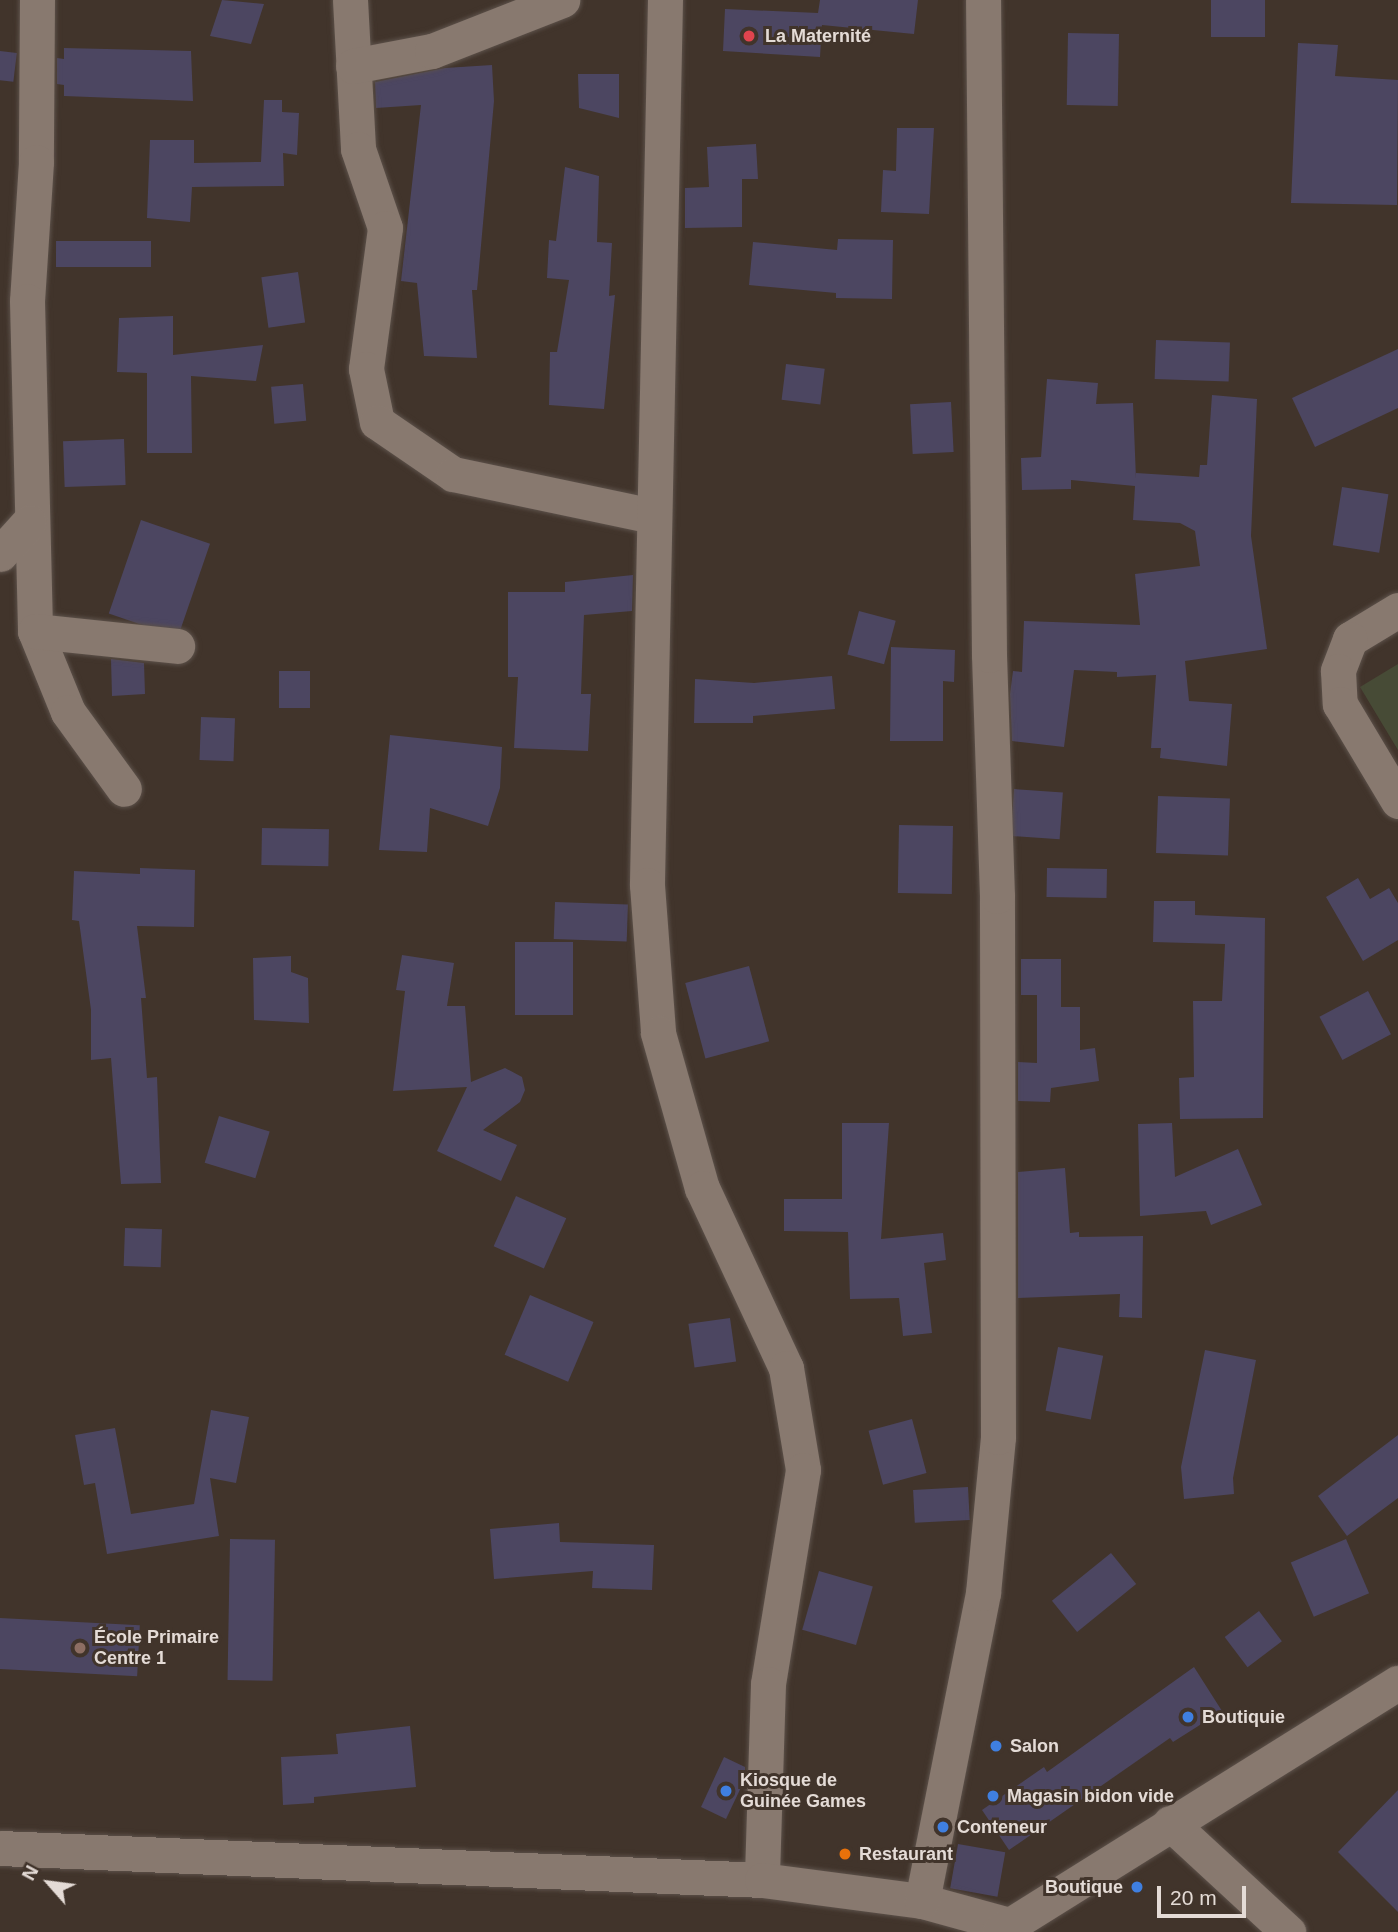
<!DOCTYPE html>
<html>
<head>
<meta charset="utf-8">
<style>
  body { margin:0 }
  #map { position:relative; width:1398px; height:1932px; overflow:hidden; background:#41342b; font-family:Helvetica,sans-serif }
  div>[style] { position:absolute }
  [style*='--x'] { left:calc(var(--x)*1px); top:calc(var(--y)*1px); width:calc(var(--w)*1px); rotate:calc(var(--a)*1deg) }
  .green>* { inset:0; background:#474b36 }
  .building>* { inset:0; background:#4c4661; transform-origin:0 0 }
  .roads { filter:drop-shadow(0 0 2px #5c514a) drop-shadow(0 0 2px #5c514a) }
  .minor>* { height:35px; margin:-17.5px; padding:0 17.5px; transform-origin:17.5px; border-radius:17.5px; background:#88796f }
  .dots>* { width:19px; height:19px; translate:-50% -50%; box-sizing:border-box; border:4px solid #41342b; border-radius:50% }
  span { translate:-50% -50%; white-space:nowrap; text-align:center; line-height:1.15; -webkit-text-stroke:6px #41342b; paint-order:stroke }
  .poi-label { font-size:18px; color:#e4dbd6; font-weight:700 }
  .left { translate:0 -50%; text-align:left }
  .right { translate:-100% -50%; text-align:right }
  .north { position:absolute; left:14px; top:1848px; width:70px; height:70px; -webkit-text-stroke:5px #41342b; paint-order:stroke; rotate:298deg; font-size:19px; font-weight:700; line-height:28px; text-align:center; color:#e4dbd6 }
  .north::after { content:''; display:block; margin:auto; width:24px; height:32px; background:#e4dbd6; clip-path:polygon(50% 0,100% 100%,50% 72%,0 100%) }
  .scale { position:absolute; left:1157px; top:1886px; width:89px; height:32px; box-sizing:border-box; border:4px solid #e4dbd6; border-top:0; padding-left:9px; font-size:21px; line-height:24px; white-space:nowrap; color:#e4dbd6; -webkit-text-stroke:5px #41342b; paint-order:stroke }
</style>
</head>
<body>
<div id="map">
  <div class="green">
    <i style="clip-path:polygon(1398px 664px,1398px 750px,1360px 687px)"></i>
  </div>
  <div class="building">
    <i style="clip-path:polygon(222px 0,264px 4px,251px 44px,210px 36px)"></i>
    <i style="clip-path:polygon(820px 0,918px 0,914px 34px,822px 25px,820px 57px,723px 51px,725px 9px,818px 13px)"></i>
    <i style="left:1211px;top:0;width:54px;height:37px"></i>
    <i style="left:1068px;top:33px;width:51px;height:72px;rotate:1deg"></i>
    <i style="clip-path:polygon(1298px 43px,1338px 45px,1335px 76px,1398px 80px,1397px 205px,1291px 203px)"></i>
    <i style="clip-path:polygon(64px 48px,191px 51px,193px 101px,64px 96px,64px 85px,57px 84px,57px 58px,64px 59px)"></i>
    <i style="left:0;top:51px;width:17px;height:29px;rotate:7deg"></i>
    <i style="clip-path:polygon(492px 65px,494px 101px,477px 290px,472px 290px,477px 358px,424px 356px,417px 283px,401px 281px,421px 105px,376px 108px,375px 82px,445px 68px)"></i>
    <i style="clip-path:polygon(578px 74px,619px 74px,619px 118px,579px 108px)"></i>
    <i style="clip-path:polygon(264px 100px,282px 100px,282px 112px,299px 113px,297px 155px,283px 153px,284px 186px,192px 187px,190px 222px,147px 218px,150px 140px,194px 140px,194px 163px,261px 162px)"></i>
    <i style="clip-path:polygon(897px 128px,934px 128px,929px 214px,881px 212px,883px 170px,896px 171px)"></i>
    <i style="clip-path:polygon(756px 144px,758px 179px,742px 179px,742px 227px,685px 228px,685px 188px,709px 187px,707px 147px)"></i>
    <i style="clip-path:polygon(565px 167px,599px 176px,597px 242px,612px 243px,609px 296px,615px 295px,604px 409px,549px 405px,550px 352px,557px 352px,569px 280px,547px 278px,549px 240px,556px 241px)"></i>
    <i style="clip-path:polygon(838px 239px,893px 240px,892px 299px,836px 298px,836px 293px,749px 285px,753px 242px,837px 250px)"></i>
    <i style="left:151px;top:241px;width:26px;height:95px;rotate:90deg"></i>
    <i style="left:298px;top:272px;width:51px;height:37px;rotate:82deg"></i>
    <i style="clip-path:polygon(173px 316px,173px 355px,263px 345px,256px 381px,191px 376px,192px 453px,147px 453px,147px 373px,117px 372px,119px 318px)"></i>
    <i style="left:1156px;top:340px;width:74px;height:39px;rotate:2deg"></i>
    <i style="clip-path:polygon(1398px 349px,1398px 408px,1315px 447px,1292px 398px)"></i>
    <i style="left:786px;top:364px;width:39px;height:36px;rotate:7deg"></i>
    <i style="clip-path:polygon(1047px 379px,1098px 383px,1096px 404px,1133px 403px,1136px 479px,1136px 473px,1199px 477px,1200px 465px,1207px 465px,1212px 395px,1257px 399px,1251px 536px,1267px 649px,1185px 661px,1189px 701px,1232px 704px,1227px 766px,1160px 758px,1161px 748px,1151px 748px,1156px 675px,1117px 677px,1117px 672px,1074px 670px,1064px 747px,1012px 741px,1010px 694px,1013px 671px,1022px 672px,1024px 621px,1140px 625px,1135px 574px,1200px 566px,1195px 531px,1180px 523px,1133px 520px,1135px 486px,1071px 480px,1071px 489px,1022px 490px,1021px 458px,1041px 457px)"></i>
    <i style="left:303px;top:384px;width:37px;height:32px;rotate:85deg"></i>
    <i style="left:951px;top:402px;width:50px;height:41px;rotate:87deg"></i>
    <i style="left:124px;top:439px;width:46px;height:61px;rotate:88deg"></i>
    <i style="left:1342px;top:487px;width:47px;height:59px;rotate:9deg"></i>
    <i style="left:141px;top:520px;width:73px;height:99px;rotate:19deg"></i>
    <i style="clip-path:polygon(633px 575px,632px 611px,584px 615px,581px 694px,591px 694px,588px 751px,514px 748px,518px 677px,508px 677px,508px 592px,565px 592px,565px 582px)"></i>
    <i style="left:859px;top:611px;width:38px;height:45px;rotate:15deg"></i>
    <i style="clip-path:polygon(891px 647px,955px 650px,954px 682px,943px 681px,943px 741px,890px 741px)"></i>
    <i style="clip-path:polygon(111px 659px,144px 663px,145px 694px,112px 696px)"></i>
    <i style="left:279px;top:671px;width:31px;height:37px"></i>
    <i style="clip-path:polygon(832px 676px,835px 709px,753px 716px,753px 723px,694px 723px,695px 679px,754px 683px)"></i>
    <i style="left:201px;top:717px;width:34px;height:43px;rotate:2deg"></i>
    <i style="clip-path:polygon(390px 735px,502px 747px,500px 788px,488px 826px,430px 808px,427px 852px,379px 850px)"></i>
    <i style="left:1014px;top:789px;width:49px;height:47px;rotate:4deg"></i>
    <i style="left:1158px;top:796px;width:72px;height:57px;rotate:2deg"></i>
    <i style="left:899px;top:825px;width:54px;height:68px;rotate:1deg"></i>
    <i style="left:262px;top:828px;width:67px;height:37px;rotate:1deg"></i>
    <i style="clip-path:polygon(140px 868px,195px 870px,194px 927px,137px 926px,146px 998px,141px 998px,147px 1078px,157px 1077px,161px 1183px,121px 1184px,111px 1058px,91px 1060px,91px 1010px,79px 921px,72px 920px,74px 871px,140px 874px)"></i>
    <i style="left:1047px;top:868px;width:60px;height:29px;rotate:1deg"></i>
    <i style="clip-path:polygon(1358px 878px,1370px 899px,1389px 888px,1398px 903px,1398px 940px,1363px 961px,1326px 897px)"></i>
    <i style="clip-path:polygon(1154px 901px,1195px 901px,1195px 915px,1265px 918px,1263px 1118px,1180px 1119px,1179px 1078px,1194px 1077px,1193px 1001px,1222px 1001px,1225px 944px,1153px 942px)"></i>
    <i style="left:555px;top:902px;width:73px;height:37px;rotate:2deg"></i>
    <i style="left:515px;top:942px;width:58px;height:73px"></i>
    <i style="clip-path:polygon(402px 955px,454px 963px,447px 1006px,465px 1006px,471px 1082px,505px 1068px,522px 1077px,525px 1090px,520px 1102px,483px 1130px,517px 1145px,501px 1181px,437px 1151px,467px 1087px,393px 1091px,405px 991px,396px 990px)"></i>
    <i style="clip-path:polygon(291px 956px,291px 972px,308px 978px,309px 1023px,254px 1020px,253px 958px)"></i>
    <i style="clip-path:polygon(1021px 959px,1061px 959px,1061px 1007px,1080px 1007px,1080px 1050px,1095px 1048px,1099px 1081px,1051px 1088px,1050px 1102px,1018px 1101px,1018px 1062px,1037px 1063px,1037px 995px,1021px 995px)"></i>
    <i style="left:749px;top:966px;width:78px;height:66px;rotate:75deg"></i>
    <i style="left:1368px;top:991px;width:49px;height:55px;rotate:62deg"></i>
    <i style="left:219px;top:1116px;width:53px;height:49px;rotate:17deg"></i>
    <i style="clip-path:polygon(842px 1123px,889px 1123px,881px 1239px,943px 1233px,946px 1260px,924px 1263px,932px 1333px,903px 1336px,899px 1298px,850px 1299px,848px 1232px,784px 1231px,784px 1199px,842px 1199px)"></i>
    <i style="clip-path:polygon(1172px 1123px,1175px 1177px,1238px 1149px,1262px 1205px,1211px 1225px,1206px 1211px,1140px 1216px,1138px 1124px)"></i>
    <i style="clip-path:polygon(1065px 1168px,1070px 1233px,1079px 1232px,1079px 1237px,1143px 1236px,1142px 1318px,1119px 1317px,1120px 1294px,1018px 1298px,1018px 1172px)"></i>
    <i style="left:516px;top:1196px;width:55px;height:55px;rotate:24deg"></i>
    <i style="left:125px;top:1228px;width:37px;height:38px;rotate:2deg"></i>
    <i style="left:530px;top:1295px;width:69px;height:65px;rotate:23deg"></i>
    <i style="left:730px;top:1318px;width:44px;height:42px;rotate:82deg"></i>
    <i style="left:1058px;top:1347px;width:46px;height:65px;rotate:11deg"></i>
    <i style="clip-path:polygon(1205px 1350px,1256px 1360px,1233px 1478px,1234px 1494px,1184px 1499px,1181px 1467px)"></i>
    <i style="clip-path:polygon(211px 1410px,249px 1417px,236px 1483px,210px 1478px,219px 1536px,107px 1554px,95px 1483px,84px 1485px,75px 1435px,115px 1428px,131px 1514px,194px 1504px)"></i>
    <i style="left:912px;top:1419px;width:56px;height:45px;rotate:75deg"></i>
    <i style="clip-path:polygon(1398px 1435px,1398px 1498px,1347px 1536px,1318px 1496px)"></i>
    <i style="left:968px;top:1487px;width:33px;height:55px;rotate:87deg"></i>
    <i style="clip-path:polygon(559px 1523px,560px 1542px,654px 1545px,652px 1590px,592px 1588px,593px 1571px,494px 1579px,490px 1529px)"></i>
    <i style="left:230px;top:1539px;width:45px;height:141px;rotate:1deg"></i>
    <i style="left:1346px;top:1539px;width:59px;height:60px;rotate:67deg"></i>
    <i style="left:1111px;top:1553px;width:40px;height:76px;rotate:51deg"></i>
    <i style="left:819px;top:1571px;width:56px;height:61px;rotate:16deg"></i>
    <i style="left:1259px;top:1611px;width:38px;height:43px;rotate:53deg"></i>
    <i style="left:0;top:1618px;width:140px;height:51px;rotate:3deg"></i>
    <i style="clip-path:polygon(1194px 1667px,1222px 1711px,1173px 1742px,1170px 1738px,1009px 1850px,982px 1810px,1044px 1767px,1047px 1772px)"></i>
    <i style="clip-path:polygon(410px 1726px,416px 1787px,314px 1797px,314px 1803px,283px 1805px,281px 1757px,338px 1754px,336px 1734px)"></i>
    <i style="clip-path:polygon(724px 1757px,745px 1767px,745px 1779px,726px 1819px,701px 1807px)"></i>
    <i style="clip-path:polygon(1398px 1790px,1398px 1912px,1338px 1852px)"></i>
    <i style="left:958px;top:1844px;width:48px;height:45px;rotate:10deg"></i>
  </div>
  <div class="roads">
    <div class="minor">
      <i style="--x:37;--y:0;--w:162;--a:90.4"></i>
      <i style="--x:36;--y:162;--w:139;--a:93.7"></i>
      <i style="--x:27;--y:301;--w:330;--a:88.6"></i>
      <i style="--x:35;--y:631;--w:87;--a:67.8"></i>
      <i style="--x:68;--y:712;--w:95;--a:54"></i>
      <i style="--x:350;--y:0;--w:149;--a:86.9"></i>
      <i style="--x:358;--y:149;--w:83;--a:71.1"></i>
      <i style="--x:385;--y:228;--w:142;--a:97.7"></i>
      <i style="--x:366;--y:369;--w:54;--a:78.3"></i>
      <i style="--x:377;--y:422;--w:92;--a:34.4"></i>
      <i style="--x:453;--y:474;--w:203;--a:11.9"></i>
      <i style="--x:665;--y:0;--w:885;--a:91.17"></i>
      <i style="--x:647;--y:885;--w:148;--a:85.7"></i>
      <i style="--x:658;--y:1033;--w:161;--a:74.2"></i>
      <i style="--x:702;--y:1188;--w:199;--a:65"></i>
      <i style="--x:786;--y:1368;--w:103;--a:80.5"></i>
      <i style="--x:803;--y:1470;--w:217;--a:99.3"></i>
      <i style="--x:768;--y:1684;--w:196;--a:91.8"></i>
      <i style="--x:353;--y:66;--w:80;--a:-10.8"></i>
      <i style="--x:432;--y:51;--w:140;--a:-21.4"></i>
      <i style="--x:0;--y:554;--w:43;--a:-47.8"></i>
      <i style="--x:1398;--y:610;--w:56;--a:148.9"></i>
      <i style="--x:1350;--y:639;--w:34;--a:111"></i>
      <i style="--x:1338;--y:671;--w:33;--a:87"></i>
      <i style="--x:1340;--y:704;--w:113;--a:59.1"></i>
      <i style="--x:35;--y:631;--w:143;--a:6"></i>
      <i style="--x:1170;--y:1823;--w:161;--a:42.7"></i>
      <i style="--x:0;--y:1848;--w:763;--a:2.4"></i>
      <i style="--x:762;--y:1880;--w:161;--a:7.5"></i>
      <i style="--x:922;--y:1901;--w:90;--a:15.4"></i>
      <i style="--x:922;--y:1901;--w:314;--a:-78.8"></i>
      <i style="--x:983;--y:1593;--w:157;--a:-84.5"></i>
      <i style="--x:998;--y:1437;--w:541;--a:-90.11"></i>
      <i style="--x:997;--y:896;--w:241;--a:-91.9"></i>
      <i style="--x:989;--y:655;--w:655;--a:-90.52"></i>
      <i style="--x:999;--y:1932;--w:470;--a:-32"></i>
    </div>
  </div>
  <div class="dots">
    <i style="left:749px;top:36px;background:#e0444e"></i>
    <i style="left:80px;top:1648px;background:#8d6e63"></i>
    <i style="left:1188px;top:1717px;background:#3f7fe0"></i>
    <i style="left:996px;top:1746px;background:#3f7fe0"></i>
    <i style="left:726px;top:1791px;background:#3f7fe0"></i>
    <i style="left:993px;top:1796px;background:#3f7fe0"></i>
    <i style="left:943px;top:1827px;background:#3f7fe0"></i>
    <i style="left:845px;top:1854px;background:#e8710a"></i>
    <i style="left:1137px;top:1887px;background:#3f7fe0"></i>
  </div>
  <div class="poi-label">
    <span class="left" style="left:765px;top:36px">La Maternité</span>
    <span class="left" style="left:94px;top:1648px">École Primaire<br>Centre 1</span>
    <span class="left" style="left:1202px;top:1717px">Boutiquie</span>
    <span class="left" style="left:1010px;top:1746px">Salon</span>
    <span class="left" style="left:740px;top:1791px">Kiosque de<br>Guinée Games</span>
    <span class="left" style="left:1007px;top:1796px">Magasin bidon vide</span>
    <span class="left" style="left:957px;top:1827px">Conteneur</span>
    <span class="left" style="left:859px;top:1854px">Restaurant</span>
    <span class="right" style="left:1123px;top:1887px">Boutique</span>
  </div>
  <div class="north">N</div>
  <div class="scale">20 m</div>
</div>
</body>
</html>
